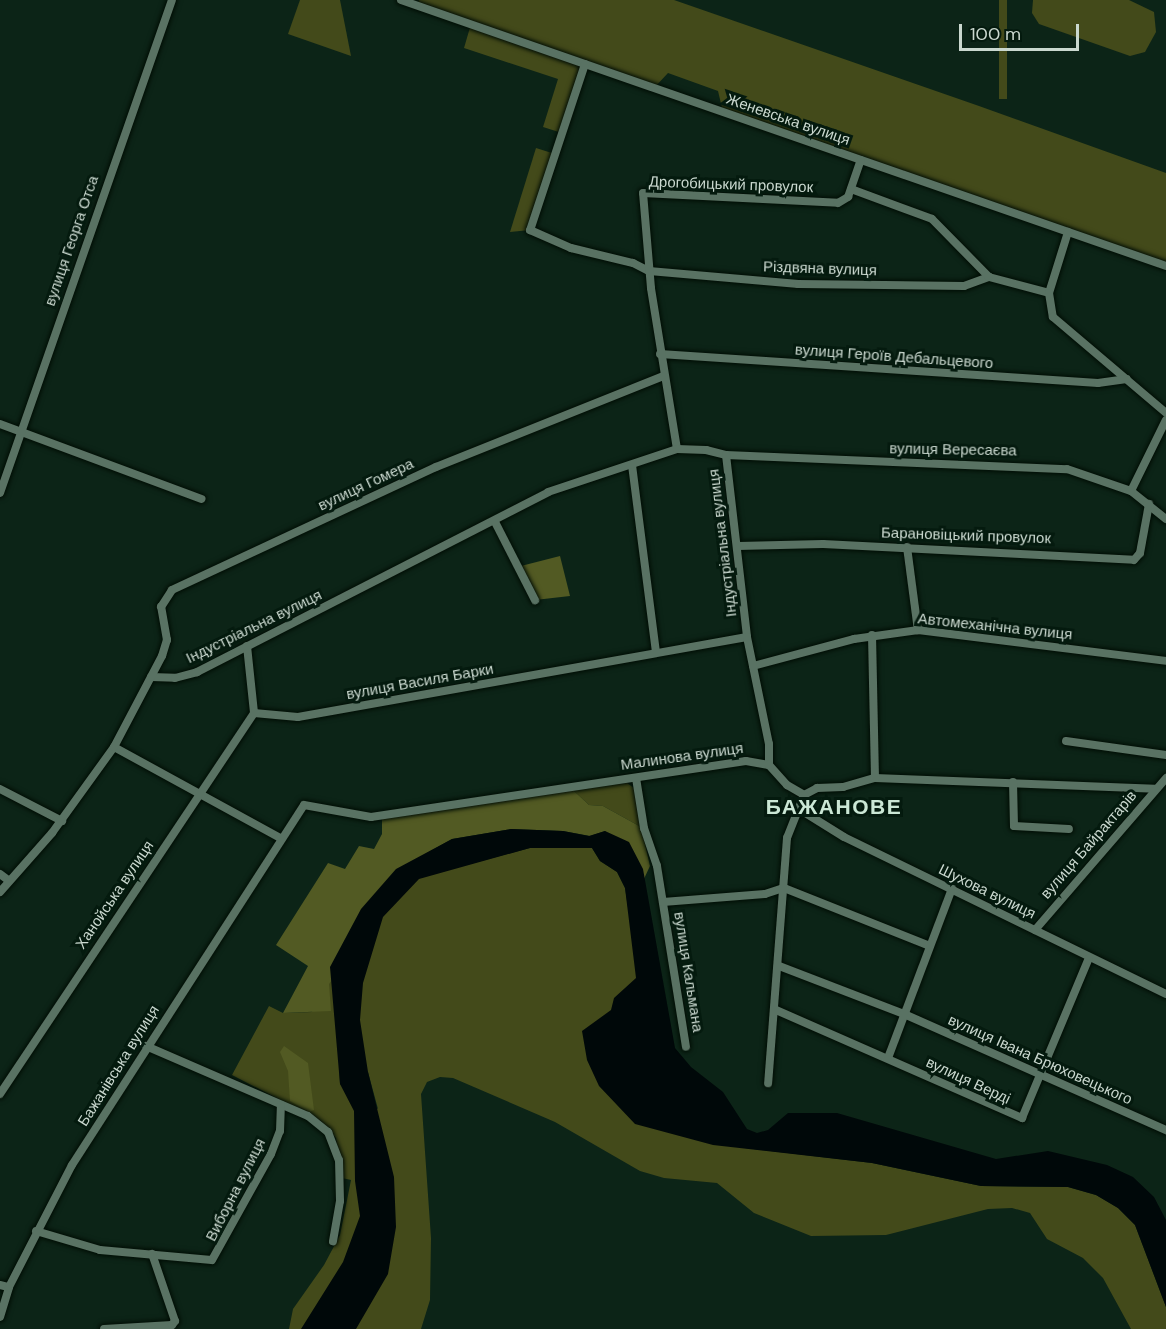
<!DOCTYPE html>
<html>
<head>
<meta charset="utf-8">
<style>
  body { margin:0 }
  #map { position:relative; width:1166px; height:1329px; overflow:hidden; background:#0c2417; font-family:"DM Sans",sans-serif }
  div>[style] { position:absolute }
  [style*='--x'] { left:calc(var(--x)*1px); top:calc(var(--y)*1px); width:calc(var(--w)*1px); rotate:calc(var(--a)*1deg) }
  .green>* { inset:0; background:#434a1a; transform-origin:0 0 }
  .forest>* { inset:0; background:#525a23 }
  .water>* { inset:0; background:#000809 }
  .roads { filter:drop-shadow(0 0 2px #000d04) drop-shadow(0 0 2px #000d04) }
  .minor>* { height:8px; margin:-4px; padding:0 4px; transform-origin:4px; border-radius:4px; background:#597263 }
  span { translate:-50% -50%; white-space:nowrap; text-align:center; line-height:1.15; -webkit-text-stroke:6px #041a0e; paint-order:stroke }
  .street-label { font-size:15px; color:#cad8cf }
  .district-label { font-size:21px; color:#cbe7d5; font-weight:700; letter-spacing:1.5px }
  .scale { position:absolute; left:959px; top:24px; width:120px; height:27px; box-sizing:border-box; border:3px solid #cad8cf; border-top:0; padding-left:8px; font-size:18px; line-height:21px; white-space:nowrap; color:#cad8cf; -webkit-text-stroke:4px #041a0e; paint-order:stroke }
</style>
</head>
<body>
<div id="map">
  <div class="green">
    <i style="clip-path:polygon(300px 0,340px 0,351px 56px,288px 34px)"></i>
    <i style="clip-path:polygon(419px 0,674px 0,979px 106px,1166px 173px,1166px 266px,723px 112px,718px 91px,668px 73px,654px 88px,585px 64px,562px 133px,543px 127px,558px 79px,464px 48px,471px 24px,417px 6px)"></i>
    <i style="left:999px;top:0;width:8px;height:99px"></i>
    <i style="clip-path:polygon(1033px 0,1129px 0,1154px 12px,1156px 32px,1145px 52px,1130px 56px,1039px 24px,1032px 13px)"></i>
    <i style="clip-path:polygon(536px 148px,555px 154px,530px 230px,510px 232px)"></i>
    <i style="clip-path:polygon(627px 783px,634px 788px,641px 827px,603px 806px,589px 805px,573px 790px)"></i>
    <i style="clip-path:polygon(evenodd,530px 848px,592px 848px,600px 861px,617px 872px,625px 888px,635px 952px,638px 1012px,745px 1148px,872px 1163px,981px 1186px,1068px 1187px,1096px 1195px,1118px 1208px,1135px 1225px,1166px 1307px,1166px 1329px,1131px 1329px,1103px 1278px,1083px 1258px,1047px 1239px,1030px 1213px,1012px 1208px,988px 1209px,886px 1235px,811px 1236px,754px 1213px,717px 1183px,664px 1178px,640px 1171px,555px 1122px,453px 1078px,440px 1077px,427px 1082px,421px 1094px,431px 1238px,430px 1300px,421px 1329px,289px 1329px,293px 1309px,324px 1265px,340px 1235px,351px 1180px,342px 1178px,336px 1138px,321px 1121px,232px 1075px,269px 1006px,283px 1013px,312px 1012px,341px 888px,455px 868px,530px 848px,339px 1061px,368px 1072px,378px 1109px,340px 1084px,339px 1061px)"></i>
  </div>
  <div class="forest">
    <i style="clip-path:polygon(560px 556px,570px 596px,535px 600px,517px 567px)"></i>
    <i style="clip-path:polygon(573px 790px,589px 805px,603px 806px,641px 827px,650px 866px,642px 883px,605px 831px,590px 836px,563px 831px,511px 829px,452px 839px,427px 853px,329px 984px,331px 1011px,283px 1013px,308px 966px,276px 945px,328px 863px,345px 869px,359px 846px,374px 849px,382px 834px,382px 815px)"></i>
    <i style="clip-path:polygon(284px 1046px,308px 1063px,314px 1110px,309px 1112px,290px 1101px,288px 1071px,280px 1052px)"></i>
  </div>
  <div class="water">
    <i style="clip-path:polygon(511px 829px,563px 831px,589px 836px,605px 831px,629px 842px,643px 869px,675px 1048px,691px 1067px,723px 1092px,747px 1129px,757px 1133px,768px 1130px,788px 1113px,837px 1113px,996px 1159px,1048px 1151px,1107px 1165px,1133px 1177px,1154px 1197px,1166px 1220px,1166px 1307px,1135px 1225px,1118px 1208px,1096px 1195px,1068px 1187px,981px 1186px,872px 1163px,713px 1145px,635px 1124px,599px 1086px,587px 1060px,582px 1031px,611px 1010px,614px 998px,636px 978px,625px 888px,617px 872px,600px 861px,592px 848px,530px 848px,419px 879px,383px 917px,363px 983px,360px 1020px,368px 1072px,394px 1177px,396px 1227px,388px 1274px,356px 1329px,301px 1329px,343px 1262px,360px 1216px,355px 1181px,354px 1111px,340px 1084px,330px 967px,361px 909px,396px 869px,452px 839px)"></i>
  </div>
  <div class="roads">
    <div class="minor">
      <i style="--x:401;--y:0;--w:810;--a:19.17"></i>
      <i style="--x:585;--y:64;--w:175;--a:108.3"></i>
      <i style="--x:530;--y:230;--w:45;--a:23.7"></i>
      <i style="--x:571;--y:248;--w:64;--a:13.6"></i>
      <i style="--x:633;--y:263;--w:18;--a:27"></i>
      <i style="--x:649;--y:271;--w:150;--a:5"></i>
      <i style="--x:798;--y:284;--w:166;--a:0.7"></i>
      <i style="--x:964;--y:286;--w:27;--a:-20"></i>
      <i style="--x:989;--y:277;--w:62;--a:14.9"></i>
      <i style="--x:1049;--y:293;--w:64;--a:-72.7"></i>
      <i style="--x:851;--y:189;--w:86;--a:20.3"></i>
      <i style="--x:932;--y:219;--w:81;--a:45.5"></i>
      <i style="--x:1049;--y:293;--w:24;--a:81"></i>
      <i style="--x:1053;--y:317;--w:148;--a:40.3"></i>
      <i style="--x:660;--y:354;--w:439;--a:3.8"></i>
      <i style="--x:1098;--y:383;--w:29;--a:-8"></i>
      <i style="--x:0;--y:424;--w:215;--a:20.4"></i>
      <i style="--x:677;--y:449;--w:163;--a:-99.2"></i>
      <i style="--x:651;--y:288;--w:95;--a:-94.8"></i>
      <i style="--x:643;--y:193;--w:195;--a:2.9"></i>
      <i style="--x:838;--y:203;--w:12;--a:-31"></i>
      <i style="--x:848;--y:197;--w:39;--a:-71"></i>
      <i style="--x:726;--y:455;--w:341;--a:2.4"></i>
      <i style="--x:1067;--y:469;--w:68;--a:19"></i>
      <i style="--x:1131;--y:491;--w:45;--a:38.7"></i>
      <i style="--x:632;--y:465;--w:189;--a:82.7"></i>
      <i style="--x:1131;--y:491;--w:79;--a:-63.8"></i>
      <i style="--x:0;--y:493;--w:522;--a:-70.77"></i>
      <i style="--x:495;--y:522;--w:88;--a:62.9"></i>
      <i style="--x:738;--y:546;--w:85;--a:-1.3"></i>
      <i style="--x:823;--y:544;--w:311;--a:2.9"></i>
      <i style="--x:1134;--y:560;--w:9;--a:-49"></i>
      <i style="--x:1140;--y:553;--w:50;--a:-79.6"></i>
      <i style="--x:907;--y:547;--w:84;--a:82.5"></i>
      <i style="--x:247;--y:646;--w:67;--a:84"></i>
      <i style="--x:254;--y:713;--w:44;--a:5.2"></i>
      <i style="--x:298;--y:717;--w:456;--a:-10.1"></i>
      <i style="--x:753;--y:666;--w:105;--a:-15"></i>
      <i style="--x:854;--y:639;--w:65;--a:-8"></i>
      <i style="--x:918;--y:630;--w:250;--a:7.1"></i>
      <i style="--x:151;--y:677;--w:24;--a:2"></i>
      <i style="--x:175;--y:678;--w:23;--a:-15"></i>
      <i style="--x:197;--y:672;--w:394;--a:-27.1"></i>
      <i style="--x:548;--y:492;--w:136;--a:-18.4"></i>
      <i style="--x:677;--y:449;--w:29;--a:2"></i>
      <i style="--x:706;--y:450;--w:21;--a:14"></i>
      <i style="--x:726;--y:455;--w:183;--a:83.4"></i>
      <i style="--x:747;--y:637;--w:109;--a:78.4"></i>
      <i style="--x:769;--y:744;--w:21;--a:90"></i>
      <i style="--x:1066;--y:741;--w:101;--a:8"></i>
      <i style="--x:114;--y:747;--w:189;--a:28.7"></i>
      <i style="--x:636;--y:778;--w:51;--a:80.9"></i>
      <i style="--x:644;--y:828;--w:40;--a:71.1"></i>
      <i style="--x:657;--y:866;--w:183;--a:80.9"></i>
      <i style="--x:875;--y:778;--w:280;--a:2.2"></i>
      <i style="--x:1013;--y:782;--w:44;--a:88.7"></i>
      <i style="--x:1014;--y:826;--w:55;--a:3.1"></i>
      <i style="--x:0;--y:789;--w:70;--a:27.3"></i>
      <i style="--x:804;--y:795;--w:15;--a:-28"></i>
      <i style="--x:817;--y:788;--w:26;--a:-2"></i>
      <i style="--x:843;--y:787;--w:33;--a:-16"></i>
      <i style="--x:875;--y:778;--w:143;--a:-91.2"></i>
      <i style="--x:799;--y:809;--w:53;--a:31.9"></i>
      <i style="--x:844;--y:837;--w:358;--a:26"></i>
      <i style="--x:0;--y:874;--w:10;--a:37"></i>
      <i style="--x:0;--y:892;--w:79;--a:-48.6"></i>
      <i style="--x:52;--y:833;--w:106;--a:-54.2"></i>
      <i style="--x:114;--y:747;--w:103;--a:-62.2"></i>
      <i style="--x:162;--y:656;--w:17;--a:-73"></i>
      <i style="--x:167;--y:640;--w:34;--a:-100"></i>
      <i style="--x:161;--y:607;--w:20;--a:-57"></i>
      <i style="--x:172;--y:590;--w:291;--a:-25"></i>
      <i style="--x:436;--y:467;--w:245;--a:-21.8"></i>
      <i style="--x:663;--y:902;--w:102;--a:-4.5"></i>
      <i style="--x:765;--y:894;--w:20;--a:-18"></i>
      <i style="--x:784;--y:888;--w:157;--a:21.7"></i>
      <i style="--x:1035;--y:930;--w:201;--a:-49.2"></i>
      <i style="--x:779;--y:966;--w:134;--a:21"></i>
      <i style="--x:904;--y:1014;--w:287;--a:23.9"></i>
      <i style="--x:776;--y:1010;--w:269;--a:23.7"></i>
      <i style="--x:1022;--y:1118;--w:173;--a:-67.3"></i>
      <i style="--x:146;--y:1046;--w:176;--a:23.4"></i>
      <i style="--x:308;--y:1116;--w:26;--a:39"></i>
      <i style="--x:328;--y:1132;--w:30;--a:69"></i>
      <i style="--x:339;--y:1160;--w:41;--a:88.6"></i>
      <i style="--x:340;--y:1201;--w:41;--a:99.9"></i>
      <i style="--x:888;--y:1058;--w:181;--a:-69.3"></i>
      <i style="--x:0;--y:1094;--w:458;--a:-56.3"></i>
      <i style="--x:36;--y:1231;--w:67;--a:16.5"></i>
      <i style="--x:100;--y:1250;--w:112;--a:5.1"></i>
      <i style="--x:212;--y:1260;--w:121;--a:-60.9"></i>
      <i style="--x:271;--y:1154;--w:25;--a:-69"></i>
      <i style="--x:280;--y:1131;--w:26;--a:-88"></i>
      <i style="--x:0;--y:1285;--w:9;--a:13"></i>
      <i style="--x:0;--y:1317;--w:31;--a:-73"></i>
      <i style="--x:9;--y:1287;--w:137;--a:-62.7"></i>
      <i style="--x:72;--y:1165;--w:428;--a:-57.2"></i>
      <i style="--x:304;--y:805;--w:68;--a:10.2"></i>
      <i style="--x:371;--y:817;--w:379;--a:-8.5"></i>
      <i style="--x:746;--y:761;--w:23;--a:10"></i>
      <i style="--x:769;--y:765;--w:27;--a:48"></i>
      <i style="--x:787;--y:785;--w:20;--a:30"></i>
      <i style="--x:804;--y:795;--w:46;--a:111.6"></i>
      <i style="--x:787;--y:838;--w:246;--a:94.4"></i>
      <i style="--x:104;--y:1329;--w:68;--a:-3.4"></i>
      <i style="--x:172;--y:1325;--w:5;--a:-53"></i>
      <i style="--x:175;--y:1321;--w:71;--a:-108.9"></i>
    </div>
  </div>
  <div class="street-label">
    <span style="left:788px;top:120px;rotate:19deg">Женевська вулиця</span>
    <span style="left:731px;top:185px;rotate:2deg">Дрогобицький провулок</span>
    <span style="left:72px;top:241px;rotate:-71deg">вулиця Георга Отса</span>
    <span style="left:820px;top:269px;rotate:2deg">Різдвяна вулиця</span>
    <span style="left:894px;top:357px;rotate:4deg">вулиця Героїв Дебальцевого</span>
    <span style="left:953px;top:450px;rotate:1deg">вулиця Вересаєва</span>
    <span style="left:366px;top:485px;rotate:-25deg">вулиця Гомера</span>
    <span style="left:966px;top:536px;rotate:2deg">Барановіцький провулок</span>
    <span style="left:723px;top:543px;rotate:-97deg">Індустріальна вулиця</span>
    <span style="left:254px;top:627px;rotate:-26deg">Індустріальна вулиця</span>
    <span style="left:995px;top:627px;rotate:6deg">Автомеханічна вулиця</span>
    <span style="left:420px;top:682px;rotate:-10deg">вулиця Василя Барки</span>
    <span style="left:682px;top:757px;rotate:-8deg">Малинова вулиця</span>
    <span style="left:1089px;top:845px;rotate:-49deg">вулиця Байрактарів</span>
    <span style="left:987px;top:892px;rotate:26deg">Шухова вулиця</span>
    <span style="left:115px;top:895px;rotate:-56deg">Ханойська вулиця</span>
    <span style="left:688px;top:972px;rotate:81deg">вулиця Кальмана</span>
    <span style="left:1040px;top:1060px;rotate:24deg">вулиця Івана Брюховецького</span>
    <span style="left:119px;top:1066px;rotate:-58deg">Бажанівська вулиця</span>
    <span style="left:968px;top:1081px;rotate:25deg">вулиця Верді</span>
    <span style="left:236px;top:1190px;rotate:-63deg">Виборна вулиця</span>
  </div>
  <div class="district-label">
    <span style="left:834px;top:807px">БАЖАНОВЕ</span>
  </div>
  <div class="scale">100 m</div>
</div>
</body>
</html>
